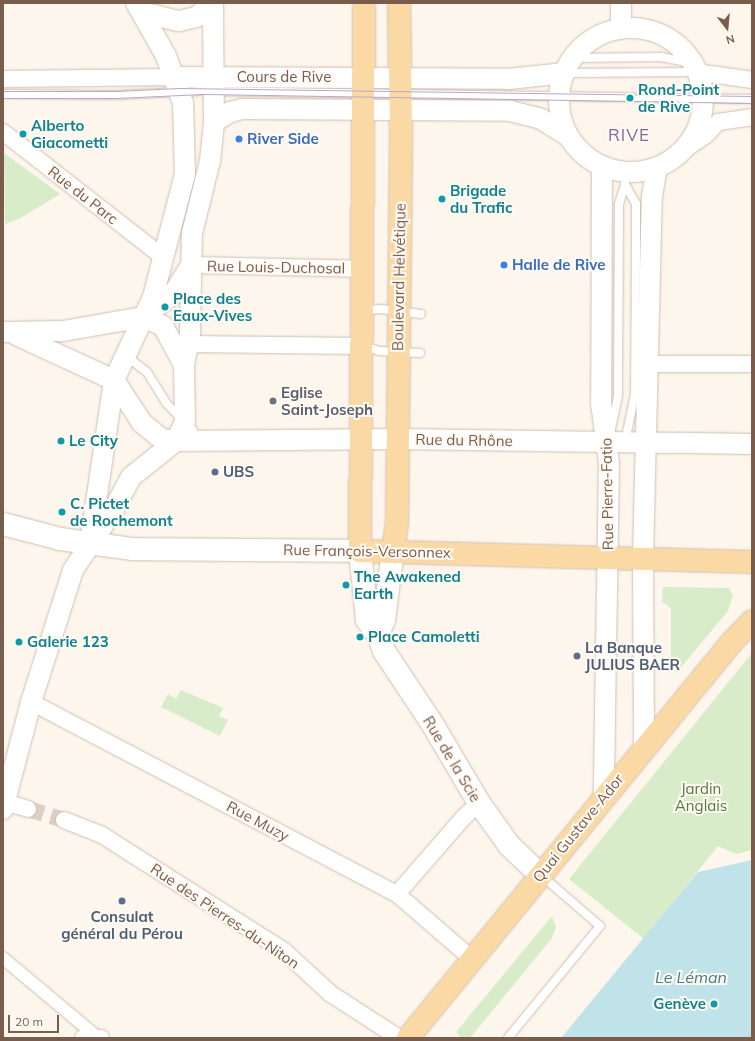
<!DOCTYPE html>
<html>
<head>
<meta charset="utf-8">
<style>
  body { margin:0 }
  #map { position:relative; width:755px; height:1041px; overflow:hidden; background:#fdf6ec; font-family:Mulish,sans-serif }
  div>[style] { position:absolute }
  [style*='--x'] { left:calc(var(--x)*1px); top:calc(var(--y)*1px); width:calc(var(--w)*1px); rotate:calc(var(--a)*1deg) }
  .green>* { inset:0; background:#d8ecc9 }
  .water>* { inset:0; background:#bfe3e8 }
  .minor-tunnel>* { height:16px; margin-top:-8px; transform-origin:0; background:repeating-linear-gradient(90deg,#dcd0c4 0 16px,transparent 0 24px) }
  .roads { filter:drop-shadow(0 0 1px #d1beb0) drop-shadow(0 0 1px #d1beb0) }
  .service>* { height:8px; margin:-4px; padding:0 4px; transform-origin:4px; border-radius:4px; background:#fff }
  .pedestrian>* { height:12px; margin:-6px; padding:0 6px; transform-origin:6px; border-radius:6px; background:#fff }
  .minor>* { height:16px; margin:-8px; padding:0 8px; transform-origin:8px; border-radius:8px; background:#fff }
  .tertiary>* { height:20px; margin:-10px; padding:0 10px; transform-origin:10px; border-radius:10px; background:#fff }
  .tertiary>.ring { margin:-10px; padding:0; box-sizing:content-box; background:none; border:20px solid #fff; border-radius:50% }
  .secondary>* { height:22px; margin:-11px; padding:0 11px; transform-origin:11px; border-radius:11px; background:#fff }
  .primary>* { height:22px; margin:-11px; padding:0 11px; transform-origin:11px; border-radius:11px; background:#fbd9a5 }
  .tram>* { height:1px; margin:-0.5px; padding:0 0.5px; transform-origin:0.5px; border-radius:0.5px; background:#b9a8c9 }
  .dots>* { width:11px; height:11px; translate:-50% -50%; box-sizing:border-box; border:2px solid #fffaf3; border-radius:50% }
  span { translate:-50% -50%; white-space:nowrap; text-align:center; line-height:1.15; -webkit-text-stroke:4px #fffaf3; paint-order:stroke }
  .street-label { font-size:15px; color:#7a5c4d }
  .culture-label { font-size:15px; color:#0d838f; font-weight:700 }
  .left { translate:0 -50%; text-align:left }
  .right { translate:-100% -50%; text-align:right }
  .shop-label { font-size:15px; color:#366cbe; font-weight:700 }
  .worship-label { font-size:15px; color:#5b616d; font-weight:700 }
  .service-label { font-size:15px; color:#4e5e75; font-weight:700 }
  .park-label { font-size:15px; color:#537a41 }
  .water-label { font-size:16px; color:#437c86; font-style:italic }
  .quarter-label { font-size:17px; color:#846695; letter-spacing:1px }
  .frame { position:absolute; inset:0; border:4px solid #7a5c4d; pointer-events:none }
  .north { position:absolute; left:707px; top:8px; width:40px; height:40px; -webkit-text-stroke:3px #fffaf3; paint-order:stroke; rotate:164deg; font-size:11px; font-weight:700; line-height:16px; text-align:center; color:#7a5c4d }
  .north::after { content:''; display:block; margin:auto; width:14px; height:18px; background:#7a5c4d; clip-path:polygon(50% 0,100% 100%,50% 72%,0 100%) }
  .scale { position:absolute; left:8px; top:1015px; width:51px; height:18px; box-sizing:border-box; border:2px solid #7a5c4d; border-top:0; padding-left:5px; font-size:12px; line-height:14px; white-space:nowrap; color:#7a5c4d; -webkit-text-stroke:3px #fffaf3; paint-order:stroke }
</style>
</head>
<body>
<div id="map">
  <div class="green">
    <i style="clip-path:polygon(4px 153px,60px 194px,19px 219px,5px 224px)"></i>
    <i style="clip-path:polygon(663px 587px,729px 588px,733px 595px,728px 611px,677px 672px,671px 669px,671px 608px,662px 602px)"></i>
    <i style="clip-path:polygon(752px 653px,752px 850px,736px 854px,718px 846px,644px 939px,569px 879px)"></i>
    <i style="clip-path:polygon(181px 690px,223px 708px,219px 716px,228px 720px,220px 736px,161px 707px,168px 694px,176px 699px)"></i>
    <i style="clip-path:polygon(552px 916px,556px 927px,552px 938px,470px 1038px,461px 1038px,456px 1032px)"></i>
  </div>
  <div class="water">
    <i style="clip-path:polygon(752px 860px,752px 1038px,561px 1038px,698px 872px)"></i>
  </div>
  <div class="minor-tunnel">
    <i style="--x:28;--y:809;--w:38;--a:17"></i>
  </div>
  <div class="roads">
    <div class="service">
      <i style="--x:572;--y:58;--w:89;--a:-0.6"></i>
      <i style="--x:661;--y:57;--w:33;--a:11"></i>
      <i style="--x:565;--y:73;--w:131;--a:-0.4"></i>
      <i style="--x:3;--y:94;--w:113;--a:0.5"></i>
      <i style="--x:116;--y:95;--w:85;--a:-2.7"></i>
      <i style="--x:201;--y:91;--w:551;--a:0.83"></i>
      <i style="--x:365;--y:314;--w:6;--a:-45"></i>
      <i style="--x:369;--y:310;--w:12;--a:-5"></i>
      <i style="--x:381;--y:309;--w:40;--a:7.1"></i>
      <i style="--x:362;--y:346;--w:18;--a:16"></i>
      <i style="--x:379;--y:351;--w:41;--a:2.8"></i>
      <i style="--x:125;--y:355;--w:28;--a:38"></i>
      <i style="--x:147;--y:372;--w:36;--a:58"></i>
      <i style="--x:166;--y:403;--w:38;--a:45"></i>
      <i style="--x:611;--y:429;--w:35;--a:-78"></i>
      <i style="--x:618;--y:395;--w:191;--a:-89.7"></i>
      <i style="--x:619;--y:204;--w:21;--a:-73"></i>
      <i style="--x:625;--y:442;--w:49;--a:-78.2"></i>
      <i style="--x:635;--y:394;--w:150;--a:-89.6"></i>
      <i style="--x:636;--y:244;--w:40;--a:-90"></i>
      <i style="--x:636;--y:204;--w:23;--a:-119"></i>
      <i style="--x:508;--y:1038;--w:145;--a:-50.6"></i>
      <i style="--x:600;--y:926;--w:77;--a:-139.2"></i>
    </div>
    <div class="pedestrian">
      <i style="--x:3;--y:958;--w:123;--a:40"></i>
    </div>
    <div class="minor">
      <i style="--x:696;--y:72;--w:57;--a:8.1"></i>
      <i style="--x:3;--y:79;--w:172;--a:-0.7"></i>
      <i style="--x:3;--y:132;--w:203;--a:38"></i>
      <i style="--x:678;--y:154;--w:34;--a:-34"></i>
      <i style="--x:706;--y:135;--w:18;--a:-47"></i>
      <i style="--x:718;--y:122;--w:34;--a:-8"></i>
      <i style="--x:190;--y:265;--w:171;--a:1.3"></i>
      <i style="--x:188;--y:344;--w:173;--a:0.7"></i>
      <i style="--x:650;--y:364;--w:102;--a:0"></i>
      <i style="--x:31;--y:702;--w:413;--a:27.7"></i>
      <i style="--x:397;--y:894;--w:99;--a:40.9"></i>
      <i style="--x:4;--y:802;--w:25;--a:16"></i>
      <i style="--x:64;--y:820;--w:41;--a:21.5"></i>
      <i style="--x:102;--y:835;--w:216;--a:32.5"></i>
      <i style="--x:284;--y:951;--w:64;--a:42.5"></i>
      <i style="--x:331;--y:994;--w:81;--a:32.9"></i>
      <i style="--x:397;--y:894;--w:102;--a:-49"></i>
      <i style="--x:464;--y:817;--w:21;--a:-43"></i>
      <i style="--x:83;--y:1038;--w:18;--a:0"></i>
    </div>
    <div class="tertiary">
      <i style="--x:142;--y:12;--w:38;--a:14"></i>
      <i style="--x:179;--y:21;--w:18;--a:-13"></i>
      <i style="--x:197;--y:17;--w:21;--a:-43"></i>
      <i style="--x:621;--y:28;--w:25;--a:-90"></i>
      <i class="ring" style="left:559px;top:28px;width:124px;height:124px"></i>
      <i style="--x:175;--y:77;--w:334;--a:0.3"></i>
      <i style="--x:509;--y:79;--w:56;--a:-6.1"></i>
      <i style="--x:214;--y:122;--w:19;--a:-32"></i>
      <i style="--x:230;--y:112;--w:12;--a:-14"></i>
      <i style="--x:242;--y:109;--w:268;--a:0.4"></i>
      <i style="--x:510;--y:111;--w:32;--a:14"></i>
      <i style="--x:541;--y:119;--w:31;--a:32"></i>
      <i style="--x:602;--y:167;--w:236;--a:90.2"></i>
      <i style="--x:601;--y:403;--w:61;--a:82.4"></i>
      <i style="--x:609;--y:463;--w:334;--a:90.9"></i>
      <i style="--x:143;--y:317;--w:22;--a:24"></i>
      <i style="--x:163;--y:326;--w:44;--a:61.7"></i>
      <i style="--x:3;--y:332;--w:60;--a:-1"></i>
      <i style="--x:63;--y:331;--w:81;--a:-9.9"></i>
      <i style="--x:143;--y:317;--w:38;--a:-37"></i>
      <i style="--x:173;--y:294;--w:31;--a:-58"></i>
      <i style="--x:16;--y:335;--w:108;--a:24.7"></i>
      <i style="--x:114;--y:380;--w:51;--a:56.9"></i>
      <i style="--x:142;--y:423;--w:26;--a:39"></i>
      <i style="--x:162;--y:439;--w:14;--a:8"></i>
      <i style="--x:176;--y:441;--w:222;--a:-0.5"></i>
      <i style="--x:398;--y:439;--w:354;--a:0.8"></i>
      <i style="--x:91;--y:536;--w:158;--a:-81.6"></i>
      <i style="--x:114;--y:380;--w:92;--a:-64.8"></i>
      <i style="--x:153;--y:297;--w:127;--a:-75.4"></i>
      <i style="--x:185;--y:174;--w:71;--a:-91.6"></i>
      <i style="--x:183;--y:103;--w:50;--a:-109.9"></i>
      <i style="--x:166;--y:56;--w:61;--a:-119.5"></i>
      <i style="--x:644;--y:749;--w:191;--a:-90.3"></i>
      <i style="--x:643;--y:558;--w:361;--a:-88.6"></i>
      <i style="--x:652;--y:197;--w:30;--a:-81"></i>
      <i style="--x:3;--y:809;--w:111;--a:-75.3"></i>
      <i style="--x:31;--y:702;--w:139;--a:-72.3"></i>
      <i style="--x:73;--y:570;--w:73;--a:-56.1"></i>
      <i style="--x:114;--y:509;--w:36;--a:-62"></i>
      <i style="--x:131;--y:477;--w:58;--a:-38.7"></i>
      <i style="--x:176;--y:441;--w:21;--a:-65"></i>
      <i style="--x:185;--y:422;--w:57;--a:-91"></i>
      <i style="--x:184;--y:365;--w:32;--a:-79"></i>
      <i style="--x:190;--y:334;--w:101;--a:-88.9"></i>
      <i style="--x:192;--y:233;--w:74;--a:-76"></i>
      <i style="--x:210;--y:161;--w:39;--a:-84"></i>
      <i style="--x:214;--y:122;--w:119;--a:-90.5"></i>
    </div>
    <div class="secondary">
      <i style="--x:3;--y:524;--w:59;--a:14.7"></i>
      <i style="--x:60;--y:539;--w:74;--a:7.8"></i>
      <i style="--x:133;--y:549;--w:227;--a:0.5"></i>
      <i style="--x:360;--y:551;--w:69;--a:84.2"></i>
      <i style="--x:367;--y:620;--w:18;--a:52"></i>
      <i style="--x:378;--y:634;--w:18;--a:71"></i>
      <i style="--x:384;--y:651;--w:89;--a:56.5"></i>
      <i style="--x:433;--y:725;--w:91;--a:59.5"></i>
      <i style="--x:479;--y:803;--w:52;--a:54.5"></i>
      <i style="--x:509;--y:845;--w:43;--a:44.1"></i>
      <i style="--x:378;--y:634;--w:15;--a:-67"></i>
      <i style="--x:384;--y:620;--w:70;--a:-82.6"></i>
    </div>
    <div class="primary">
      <i style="--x:364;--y:3;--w:548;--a:90.42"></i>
      <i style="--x:360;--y:551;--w:392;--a:1.6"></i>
      <i style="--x:393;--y:551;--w:28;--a:-82"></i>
      <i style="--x:397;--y:523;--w:394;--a:-89.4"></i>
      <i style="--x:401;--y:129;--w:126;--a:-90.9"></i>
      <i style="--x:408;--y:1038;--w:510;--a:-50.73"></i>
      <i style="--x:731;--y:643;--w:30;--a:-46"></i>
    </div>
  </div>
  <div class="tram">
    <i style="--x:3;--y:91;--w:113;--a:0"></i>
    <i style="--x:116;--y:91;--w:63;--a:-2.7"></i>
    <i style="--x:179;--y:88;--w:573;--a:0.8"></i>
    <i style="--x:3;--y:98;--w:113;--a:0"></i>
    <i style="--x:116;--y:98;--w:87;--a:-2.6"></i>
    <i style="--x:203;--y:94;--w:549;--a:0.94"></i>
  </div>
  <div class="dots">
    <i style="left:630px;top:98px;background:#0f9aa8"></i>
    <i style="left:23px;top:134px;background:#0f9aa8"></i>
    <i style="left:239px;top:139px;background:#3f7fe0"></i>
    <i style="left:442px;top:199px;background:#0f9aa8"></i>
    <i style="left:504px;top:265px;background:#3f7fe0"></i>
    <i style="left:165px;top:307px;background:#0f9aa8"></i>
    <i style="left:273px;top:401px;background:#6b7280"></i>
    <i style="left:61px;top:441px;background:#0f9aa8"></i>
    <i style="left:215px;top:472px;background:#5c6f8a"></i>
    <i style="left:62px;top:512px;background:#0f9aa8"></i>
    <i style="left:346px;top:585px;background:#0f9aa8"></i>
    <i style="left:360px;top:637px;background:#0f9aa8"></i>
    <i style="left:19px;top:642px;background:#0f9aa8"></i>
    <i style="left:577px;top:656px;background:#5c6f8a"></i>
    <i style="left:122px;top:901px;background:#5c6f8a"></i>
    <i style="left:714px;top:1004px;background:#0f9aa8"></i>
  </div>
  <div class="street-label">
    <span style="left:284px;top:77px">Cours de Rive</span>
    <span style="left:83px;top:195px;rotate:38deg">Rue du Parc</span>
    <span style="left:276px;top:267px;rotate:1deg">Rue Louis-Duchosal</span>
    <span style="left:399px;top:277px;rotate:-89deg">Boulevard Helvétique</span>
    <span style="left:464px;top:440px;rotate:1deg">Rue du Rhône</span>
    <span style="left:607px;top:494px;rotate:-91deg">Rue Pierre-Fatio</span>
    <span style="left:367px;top:551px;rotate:1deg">Rue François-Versonnex</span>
    <span style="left:452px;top:759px;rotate:59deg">Rue de la Scie</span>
    <span style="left:258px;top:821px;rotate:28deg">Rue Muzy</span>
    <span style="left:578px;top:828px;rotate:-51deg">Quai Gustave-Ador</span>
    <span style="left:225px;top:916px;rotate:34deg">Rue des Pierres-du-Niton</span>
  </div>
  <div class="culture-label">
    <span class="left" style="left:638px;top:98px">Rond-Point<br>de Rive</span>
    <span class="left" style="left:31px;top:134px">Alberto<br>Giacometti</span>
    <span class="left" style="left:450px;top:199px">Brigade<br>du Trafic</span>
    <span class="left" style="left:173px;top:307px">Place des<br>Eaux-Vives</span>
    <span class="left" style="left:69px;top:441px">Le City</span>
    <span class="left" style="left:70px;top:512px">C. Pictet<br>de Rochemont</span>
    <span class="left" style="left:354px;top:585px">The Awakened<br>Earth</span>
    <span class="left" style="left:368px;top:637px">Place Camoletti</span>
    <span class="left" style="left:27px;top:642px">Galerie 123</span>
    <span class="right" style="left:706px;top:1004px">Genève</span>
  </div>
  <div class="shop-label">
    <span class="left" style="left:247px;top:139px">River Side</span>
    <span class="left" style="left:512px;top:265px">Halle de Rive</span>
  </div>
  <div class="worship-label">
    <span class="left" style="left:281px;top:401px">Eglise<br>Saint-Joseph</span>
  </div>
  <div class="service-label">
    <span class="left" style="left:223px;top:472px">UBS</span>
    <span class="left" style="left:585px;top:656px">La Banque<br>JULIUS BAER</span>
    <span style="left:122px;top:925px">Consulat<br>général du Pérou</span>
  </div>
  <div class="park-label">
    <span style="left:701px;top:797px">Jardin<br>Anglais</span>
  </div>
  <div class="water-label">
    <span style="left:691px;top:977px">Le Léman</span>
  </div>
  <div class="quarter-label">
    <span style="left:629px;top:135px">RIVE</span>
  </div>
  <div class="frame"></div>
  <div class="north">N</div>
  <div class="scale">20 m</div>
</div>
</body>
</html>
